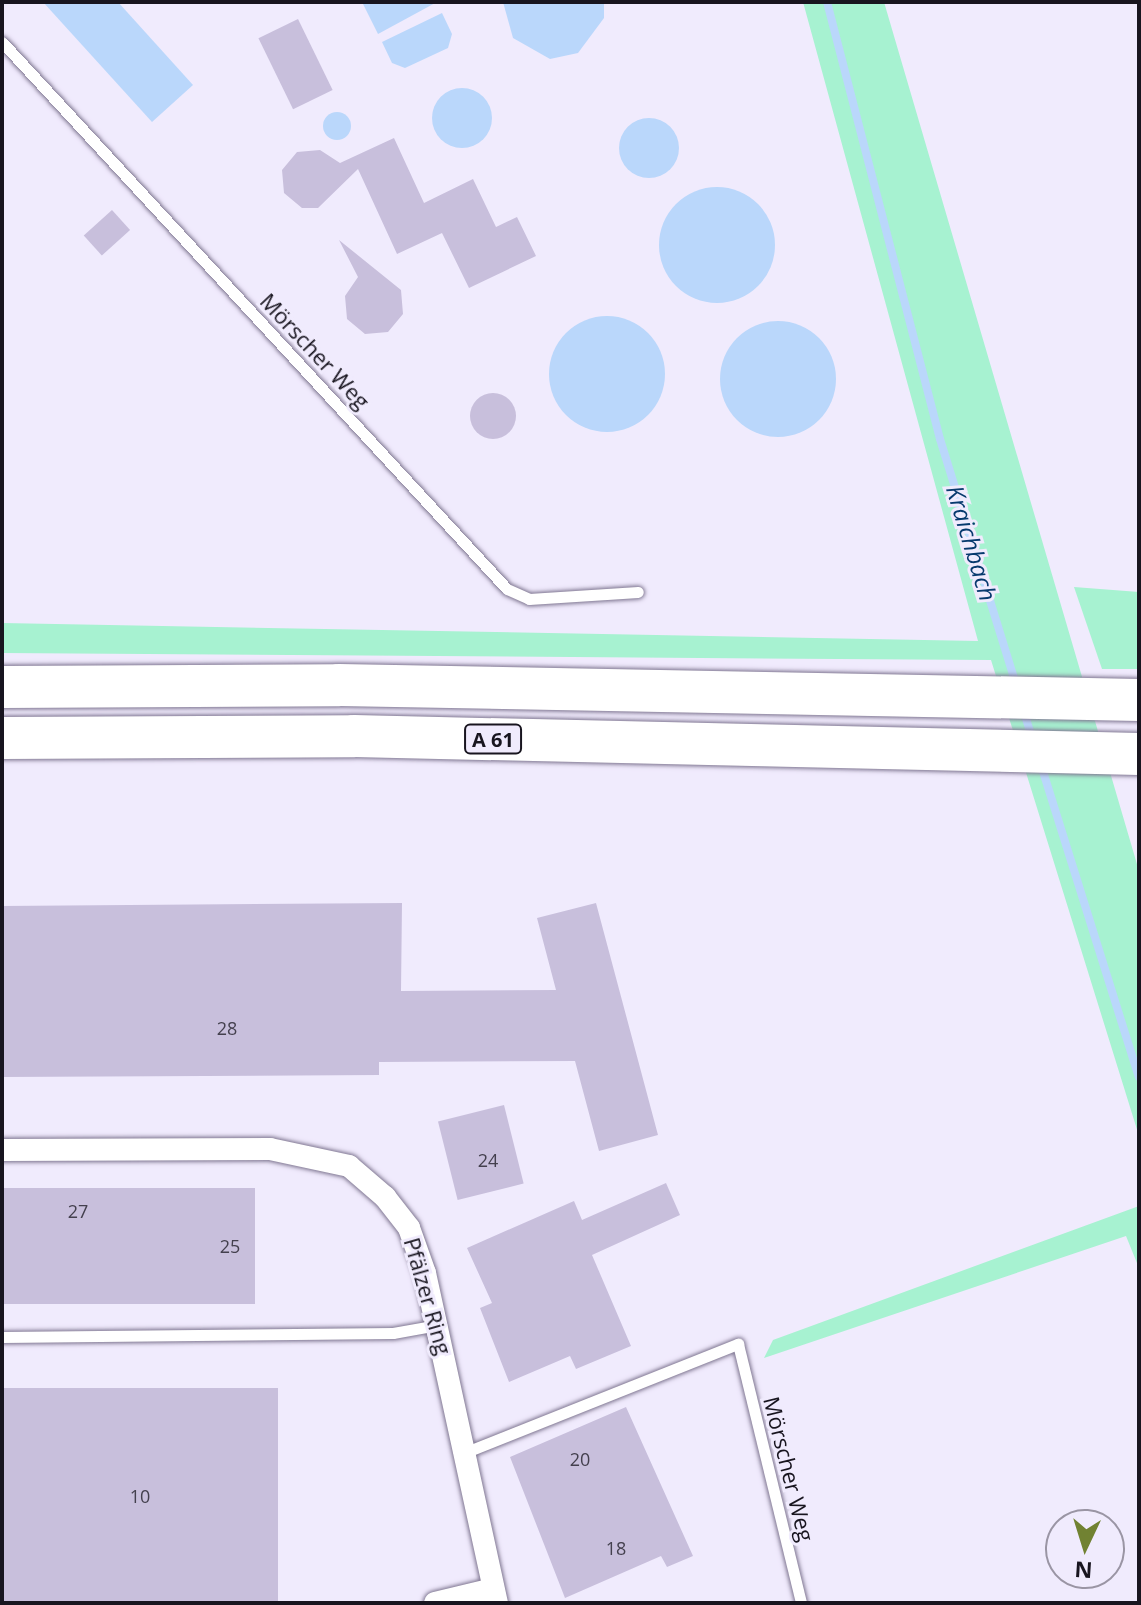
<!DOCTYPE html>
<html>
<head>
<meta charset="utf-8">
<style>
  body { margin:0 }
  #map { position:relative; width:1141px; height:1605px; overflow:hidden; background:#f0ebfd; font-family:"Open Sans",sans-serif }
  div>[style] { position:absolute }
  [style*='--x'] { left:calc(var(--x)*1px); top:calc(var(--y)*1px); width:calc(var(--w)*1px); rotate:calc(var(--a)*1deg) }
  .green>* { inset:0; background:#a7f2d1 }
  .water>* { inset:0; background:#bad7fb }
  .round { border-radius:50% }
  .stream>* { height:8px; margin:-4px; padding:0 4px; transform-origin:4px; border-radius:4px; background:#bad7fb }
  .building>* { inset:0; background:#c8bfdc; transform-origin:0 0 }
  .roads { filter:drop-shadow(0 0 2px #807792) drop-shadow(0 0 2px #807792) }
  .service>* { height:11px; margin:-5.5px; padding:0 5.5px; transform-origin:5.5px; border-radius:5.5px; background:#fff }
  .minor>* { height:22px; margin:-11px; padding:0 11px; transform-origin:11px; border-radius:11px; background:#fff }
  .motorway>* { height:42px; margin:-21px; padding:0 21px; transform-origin:21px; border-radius:21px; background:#fff }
  span { translate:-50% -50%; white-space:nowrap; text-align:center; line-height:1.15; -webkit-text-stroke:6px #f0ebfd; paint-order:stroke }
  .number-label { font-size:18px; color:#44404e }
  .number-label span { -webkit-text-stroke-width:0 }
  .shield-label span { padding:2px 6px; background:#f0ebfd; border:2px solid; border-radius:6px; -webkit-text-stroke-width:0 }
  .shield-label { font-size:20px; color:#18151f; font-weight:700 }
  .street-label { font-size:22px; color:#18151f }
  .water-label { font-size:24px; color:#073a6e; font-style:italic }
  .frame { position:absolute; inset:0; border:4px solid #18151f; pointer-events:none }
  .north { position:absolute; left:1045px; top:1509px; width:80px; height:80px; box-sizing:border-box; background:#f0ebfd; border:2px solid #9a95a4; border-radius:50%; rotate:184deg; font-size:22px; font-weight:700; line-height:32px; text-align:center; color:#18151f }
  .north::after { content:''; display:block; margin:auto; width:28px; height:36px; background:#718232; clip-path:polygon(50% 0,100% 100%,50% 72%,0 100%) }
</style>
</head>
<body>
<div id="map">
  <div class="green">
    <i style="clip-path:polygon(803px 2px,884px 2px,1139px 871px,1139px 1136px,991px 660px,2px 653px,2px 623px,978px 641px)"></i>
    <i style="clip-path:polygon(1074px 587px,1139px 592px,1139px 669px,1102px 669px)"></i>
    <i style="clip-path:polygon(1139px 1206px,1139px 1268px,1126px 1236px,764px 1358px,773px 1340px)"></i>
  </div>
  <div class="water">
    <i style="clip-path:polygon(43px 2px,118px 2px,193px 85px,152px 122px)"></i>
    <i style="clip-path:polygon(437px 2px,378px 34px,363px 4px,367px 2px)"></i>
    <i style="clip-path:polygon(503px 2px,604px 2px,604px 18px,578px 53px,550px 59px,513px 38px)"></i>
    <i style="clip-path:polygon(442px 13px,452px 34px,448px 48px,405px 68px,392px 63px,382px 42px)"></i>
    <i class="round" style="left:432px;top:88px;width:60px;height:60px"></i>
    <i class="round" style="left:323px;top:112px;width:28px;height:28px"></i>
    <i class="round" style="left:619px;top:118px;width:60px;height:60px"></i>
    <i class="round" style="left:659px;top:187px;width:116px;height:116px"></i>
    <i class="round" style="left:549px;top:316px;width:116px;height:116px"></i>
    <i class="round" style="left:720px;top:321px;width:116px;height:116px"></i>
  </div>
  <div class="stream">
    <i style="--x:827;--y:2;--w:451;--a:75.5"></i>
    <i style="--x:940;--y:439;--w:260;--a:72.8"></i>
    <i style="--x:1024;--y:712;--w:30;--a:73"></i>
    <i style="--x:1041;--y:765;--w:327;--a:72.6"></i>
  </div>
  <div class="building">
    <i style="left:298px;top:19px;width:79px;height:44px;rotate:64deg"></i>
    <i style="clip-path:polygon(394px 138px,424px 203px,473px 179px,496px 227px,517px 217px,536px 256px,469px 288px,442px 233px,397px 254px,358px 169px,318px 208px,302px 208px,284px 193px,282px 170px,297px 152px,320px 150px,340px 163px)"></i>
    <i style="left:112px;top:210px;width:27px;height:38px;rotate:48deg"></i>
    <i style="clip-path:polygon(339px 240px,401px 290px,403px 314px,388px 332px,365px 334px,347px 319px,345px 296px,358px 277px)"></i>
    <i class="round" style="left:470px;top:393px;width:46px;height:46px"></i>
    <i style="clip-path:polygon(402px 903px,401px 991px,556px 990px,537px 918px,596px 903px,658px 1135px,599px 1151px,575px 1061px,379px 1062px,379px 1075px,2px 1077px,2px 906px)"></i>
    <i style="left:504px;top:1105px;width:81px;height:68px;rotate:76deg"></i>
    <i style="clip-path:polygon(666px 1183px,680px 1215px,592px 1255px,631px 1346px,576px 1369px,570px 1356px,509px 1382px,480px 1308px,492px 1303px,467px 1248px,574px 1201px,582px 1220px)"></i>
    <i style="left:2px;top:1188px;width:253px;height:116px"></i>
    <i style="left:278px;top:1388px;width:215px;height:276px;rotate:90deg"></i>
    <i style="clip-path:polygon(626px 1407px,693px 1556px,667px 1567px,661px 1556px,565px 1598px,510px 1457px)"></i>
  </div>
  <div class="roads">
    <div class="service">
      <i style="--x:2;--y:42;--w:744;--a:47.29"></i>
      <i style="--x:507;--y:589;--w:24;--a:24"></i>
      <i style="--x:529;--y:599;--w:109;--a:-3.7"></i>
      <i style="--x:2;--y:1337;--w:391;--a:-0.6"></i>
      <i style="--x:393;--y:1333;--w:46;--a:-10.1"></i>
      <i style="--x:466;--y:1452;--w:293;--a:-21.7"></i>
      <i style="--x:738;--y:1344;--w:267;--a:76.3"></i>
    </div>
    <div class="minor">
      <i style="--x:2;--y:1150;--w:268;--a:-0.2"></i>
      <i style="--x:270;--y:1149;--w:81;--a:12.1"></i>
      <i style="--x:349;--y:1166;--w:48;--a:40.7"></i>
      <i style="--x:385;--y:1197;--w:39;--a:52"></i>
      <i style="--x:409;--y:1228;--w:48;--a:70.4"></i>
      <i style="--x:425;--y:1273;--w:338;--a:77.7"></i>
      <i style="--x:435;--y:1603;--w:60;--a:-13.6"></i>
    </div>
    <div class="motorway">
      <i style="--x:2;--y:687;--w:337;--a:-0.3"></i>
      <i style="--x:339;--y:685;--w:800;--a:1.07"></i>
      <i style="--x:2;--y:738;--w:352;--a:-0.3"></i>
      <i style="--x:354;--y:736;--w:785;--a:1.31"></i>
    </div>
  </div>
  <div class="number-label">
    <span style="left:227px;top:1028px">28</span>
    <span style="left:488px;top:1160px">24</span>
    <span style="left:78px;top:1211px">27</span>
    <span style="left:230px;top:1246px">25</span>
    <span style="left:580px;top:1459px">20</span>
    <span style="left:140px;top:1496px">10</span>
    <span style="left:616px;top:1548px">18</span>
  </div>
  <div class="shield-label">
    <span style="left:493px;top:739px">A 61</span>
  </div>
  <div class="street-label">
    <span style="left:315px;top:351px;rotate:47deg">Mörscher Weg</span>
    <span style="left:428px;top:1296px;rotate:74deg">Pfälzer Ring</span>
    <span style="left:789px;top:1469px;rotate:76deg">Mörscher Weg</span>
  </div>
  <div class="water-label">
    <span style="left:972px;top:543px;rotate:73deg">Kraichbach</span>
  </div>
  <div class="frame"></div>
  <div class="north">N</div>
</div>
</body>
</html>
